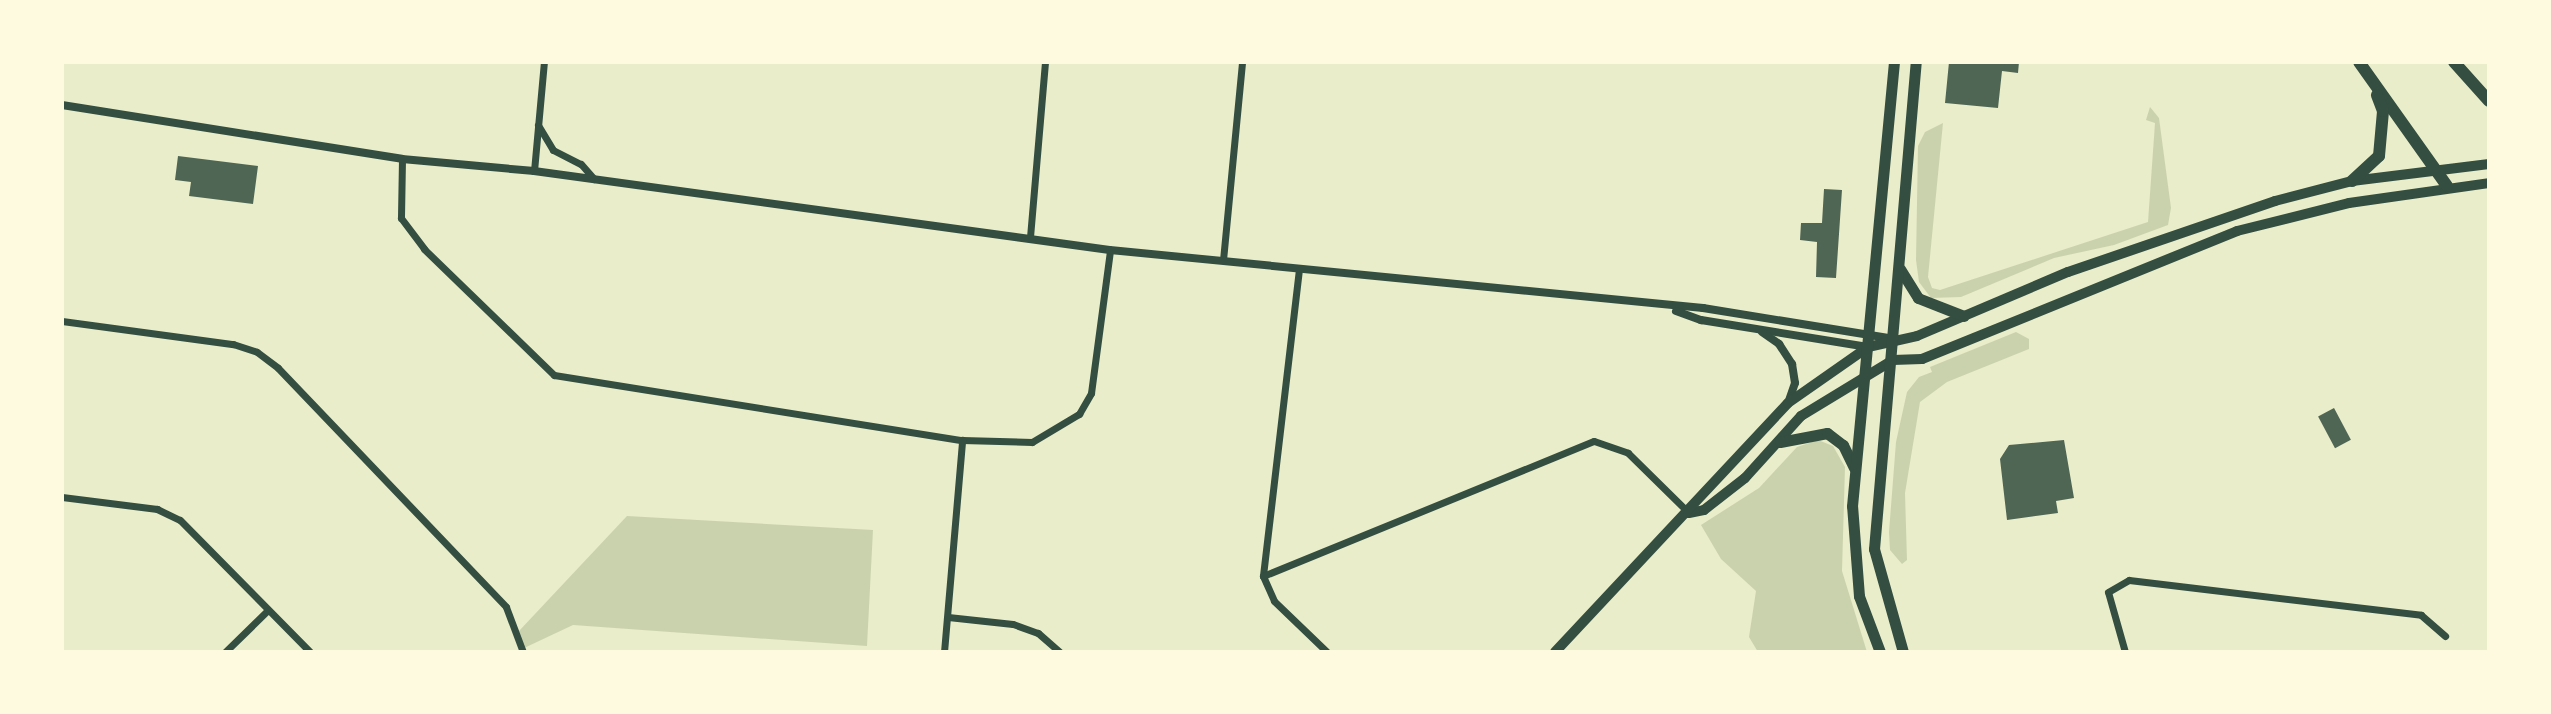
<!DOCTYPE html>
<html>
<head>
<meta charset="utf-8">
<style>
  body { margin:0 }
  #map { position:relative; width:2551px; height:714px; overflow:hidden; background:#e9edc9; font-family:Commissioner,sans-serif }
  div>[style] { position:absolute }
  [style*='--x'] { left:calc(var(--x)*1px); top:calc(var(--y)*1px); width:calc(var(--w)*1px); rotate:calc(var(--a)*1deg) }
  .green>* { inset:0; background:#cad2ad }
  .building>* { inset:0; background:#4f6655; transform-origin:0 0 }
  .minor>* { height:7px; margin:-3.5px; padding:0 3.5px; transform-origin:3.5px; border-radius:3.5px; background:#344e41 }
  .tertiary>* { height:8px; margin:-4px; padding:0 4px; transform-origin:4px; border-radius:4px; background:#344e41 }
  .secondary>* { height:10px; margin:-5px; padding:0 5px; transform-origin:5px; border-radius:5px; background:#344e41 }
  .primary>* { height:11px; margin:-5.5px; padding:0 5.5px; transform-origin:5.5px; border-radius:5.5px; background:#344e41 }
  .motorway>* { height:12px; margin:-6px; padding:0 6px; transform-origin:6px; border-radius:6px; background:#344e41 }
  span { translate:-50% -50%; white-space:nowrap; text-align:center; line-height:1.15; -webkit-text-stroke:7px #fefae0; paint-order:stroke }
  .frame { position:absolute; inset:0; border:64px solid #fefae0; pointer-events:none }
</style>
</head>
<body>
<div id="map">
  <div class="green">
    <i style="clip-path:polygon(2150px 107px,2159px 118px,2171px 208px,2168px 225px,2114px 245px,2054px 258px,1961px 297px,1931px 298px,1919px 282px,1916px 260px,1918px 146px,1925px 132px,1943px 123px,1928px 277px,1932px 288px,1940px 290px,2148px 222px,2155px 123px,2146px 120px)"></i>
    <i style="clip-path:polygon(2016px 332px,2029px 339px,2029px 349px,1947px 382px,1920px 402px,1905px 493px,1907px 560px,1902px 564px,1890px 550px,1889px 532px,1896px 442px,1907px 392px,1919px 377px,1932px 372px,1930px 367px)"></i>
    <i style="clip-path:polygon(1818px 440px,1833px 446px,1845px 467px,1842px 571px,1867px 652px,1758px 652px,1749px 637px,1756px 591px,1721px 559px,1701px 525px,1759px 488px,1797px 447px)"></i>
    <i style="clip-path:polygon(627px 516px,873px 530px,867px 646px,573px 625px,522px 649px,519px 631px)"></i>
  </div>
  <div class="building">
    <i style="clip-path:polygon(1949px 62px,2019px 62px,2018px 73px,2002px 71px,1998px 108px,1945px 103px)"></i>
    <i style="clip-path:polygon(178px 156px,258px 166px,253px 204px,189px 196px,191px 182px,175px 180px)"></i>
    <i style="clip-path:polygon(1824px 189px,1842px 190px,1836px 278px,1816px 277px,1817px 242px,1800px 240px,1801px 223px,1822px 223px)"></i>
    <i style="left:2334px;top:408px;width:36px;height:18px;rotate:62deg"></i>
    <i style="clip-path:polygon(2064px 440px,2074px 498px,2056px 501px,2058px 513px,2007px 520px,2000px 459px,2009px 445px)"></i>
  </div>
  <div class="minor">
    <i style="--x:538;--y:125;--w:29;--a:59"></i>
    <i style="--x:553;--y:150;--w:31;--a:27"></i>
    <i style="--x:581;--y:164;--w:20;--a:49"></i>
    <i style="--x:402;--y:159;--w:59;--a:91"></i>
    <i style="--x:401;--y:218;--w:39;--a:53"></i>
    <i style="--x:424;--y:249;--w:181;--a:44.1"></i>
    <i style="--x:554;--y:375;--w:413;--a:9.1"></i>
    <i style="--x:962;--y:440;--w:70;--a:1.6"></i>
    <i style="--x:1032;--y:442;--w:55;--a:-30.8"></i>
    <i style="--x:1079;--y:414;--w:24;--a:-60"></i>
    <i style="--x:1091;--y:393;--w:144;--a:-82.4"></i>
    <i style="--x:534;--y:171;--w:109;--a:-84.8"></i>
    <i style="--x:1030;--y:237;--w:176;--a:-85.1"></i>
    <i style="--x:1223;--y:260;--w:199;--a:-84.5"></i>
    <i style="--x:1299;--y:269;--w:309;--a:96.7"></i>
    <i style="--x:1263;--y:576;--w:27;--a:66"></i>
    <i style="--x:1274;--y:601;--w:74;--a:43.9"></i>
    <i style="--x:62;--y:321;--w:173;--a:7.7"></i>
    <i style="--x:233;--y:344;--w:25;--a:18"></i>
    <i style="--x:257;--y:352;--w:26;--a:37"></i>
    <i style="--x:278;--y:368;--w:330;--a:46.3"></i>
    <i style="--x:506;--y:607;--w:48;--a:69.3"></i>
    <i style="--x:62;--y:497;--w:96;--a:7.2"></i>
    <i style="--x:157;--y:509;--w:25;--a:26"></i>
    <i style="--x:180;--y:520;--w:185;--a:45.4"></i>
    <i style="--x:1263;--y:576;--w:357;--a:-22.2"></i>
    <i style="--x:1594;--y:441;--w:36;--a:19"></i>
    <i style="--x:1628;--y:453;--w:84;--a:44.5"></i>
    <i style="--x:948;--y:617;--w:65;--a:6.1"></i>
    <i style="--x:1013;--y:624;--w:27;--a:20"></i>
    <i style="--x:1038;--y:633;--w:29;--a:41"></i>
    <i style="--x:225;--y:652;--w:60;--a:-44.3"></i>
    <i style="--x:944;--y:652;--w:213;--a:-85.1"></i>
    <i style="--x:2125;--y:652;--w:62;--a:-105.8"></i>
    <i style="--x:2108;--y:592;--w:24;--a:-30"></i>
    <i style="--x:2129;--y:580;--w:294;--a:6.8"></i>
    <i style="--x:2421;--y:615;--w:32;--a:41"></i>
  </div>
  <div class="tertiary">
    <i style="--x:62;--y:105;--w:344;--a:9"></i>
    <i style="--x:402;--y:159;--w:133;--a:5.2"></i>
    <i style="--x:534;--y:171;--w:581;--a:7.81"></i>
    <i style="--x:1110;--y:250;--w:596;--a:5.59"></i>
    <i style="--x:1703;--y:308;--w:194;--a:9.2"></i>
    <i style="--x:1676;--y:311;--w:27;--a:20"></i>
    <i style="--x:1701;--y:320;--w:169;--a:9.2"></i>
    <i style="--x:1762;--y:332;--w:21;--a:35"></i>
    <i style="--x:1779;--y:344;--w:24;--a:57"></i>
    <i style="--x:1792;--y:364;--w:19;--a:81"></i>
    <i style="--x:1795;--y:383;--w:21;--a:109"></i>
  </div>
  <div class="secondary">
    <i style="--x:1689;--y:513;--w:15;--a:-11"></i>
    <i style="--x:1704;--y:510;--w:52;--a:-38"></i>
    <i style="--x:1745;--y:478;--w:84;--a:-47.9"></i>
    <i style="--x:1801;--y:416;--w:108;--a:-31.3"></i>
    <i style="--x:1893;--y:360;--w:29;--a:-2"></i>
    <i style="--x:1922;--y:359;--w:340;--a:-22.1"></i>
    <i style="--x:2237;--y:231;--w:115;--a:-14"></i>
    <i style="--x:2349;--y:203;--w:141;--a:-8.1"></i>
    <i style="--x:1555;--y:652;--w:341;--a:-46.9"></i>
    <i style="--x:1788;--y:403;--w:98;--a:-35"></i>
    <i style="--x:1868;--y:347;--w:50;--a:-12.7"></i>
    <i style="--x:1917;--y:336;--w:164;--a:-23"></i>
    <i style="--x:2068;--y:272;--w:219;--a:-18.9"></i>
    <i style="--x:2275;--y:201;--w:80;--a:-14.6"></i>
    <i style="--x:2352;--y:181;--w:138;--a:-7.1"></i>
  </div>
  <div class="primary">
    <i style="--x:1900;--y:269;--w:34;--a:58"></i>
    <i style="--x:1918;--y:298;--w:49;--a:21.4"></i>
    <i style="--x:1780;--y:442;--w:48;--a:-10.8"></i>
    <i style="--x:1827;--y:433;--w:20;--a:37"></i>
    <i style="--x:1843;--y:445;--w:25;--a:64"></i>
    <i style="--x:1880;--y:652;--w:60;--a:-110.6"></i>
    <i style="--x:1859;--y:596;--w:90;--a:-94.4"></i>
    <i style="--x:1852;--y:506;--w:446;--a:-84.6"></i>
    <i style="--x:1903;--y:652;--w:107;--a:-105.7"></i>
    <i style="--x:1874;--y:549;--w:489;--a:-85.1"></i>
  </div>
  <div class="motorway">
    <i style="--x:2359;--y:62;--w:152;--a:54.6"></i>
    <i style="--x:2454;--y:62;--w:52;--a:48.1"></i>
    <i style="--x:2352;--y:181;--w:37;--a:-43"></i>
    <i style="--x:2379;--y:156;--w:45;--a:-84.9"></i>
    <i style="--x:2383;--y:111;--w:17;--a:-111"></i>
  </div>
  <div class="frame"></div>
</div>
</body>
</html>
